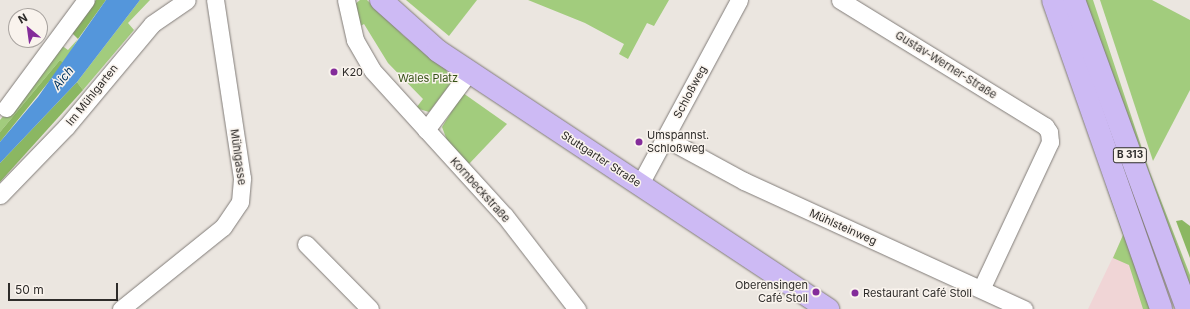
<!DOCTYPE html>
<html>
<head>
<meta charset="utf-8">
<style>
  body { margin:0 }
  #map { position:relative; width:1190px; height:309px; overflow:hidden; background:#ebe6e0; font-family:Inter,sans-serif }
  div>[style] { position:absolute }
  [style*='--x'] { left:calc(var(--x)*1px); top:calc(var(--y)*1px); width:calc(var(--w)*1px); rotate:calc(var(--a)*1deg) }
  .commercial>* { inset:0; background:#f0d5d6 }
  .green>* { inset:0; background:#a2cc7d }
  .forest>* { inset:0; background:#8bb762 }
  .water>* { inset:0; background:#5496db }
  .roads { filter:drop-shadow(0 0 1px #817c78) drop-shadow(0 0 1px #817c78) }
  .minor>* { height:17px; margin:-8.5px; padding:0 8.5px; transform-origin:8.5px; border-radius:8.5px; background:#fff }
  .major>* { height:22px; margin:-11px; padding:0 11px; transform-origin:11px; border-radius:11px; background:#cdbaf4 }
  .dots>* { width:11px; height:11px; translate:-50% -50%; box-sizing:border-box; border:2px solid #f9f3ed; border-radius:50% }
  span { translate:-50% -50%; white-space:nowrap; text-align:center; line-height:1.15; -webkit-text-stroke:3px #f9f3ed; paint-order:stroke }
  .shield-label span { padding:1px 3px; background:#f9f3ed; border:1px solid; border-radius:3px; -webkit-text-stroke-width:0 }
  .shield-label { font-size:10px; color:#2e2c2a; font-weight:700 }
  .street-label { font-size:11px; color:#2e2c2a }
  .poi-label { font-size:11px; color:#2e2c2a }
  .left { translate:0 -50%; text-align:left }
  .right { translate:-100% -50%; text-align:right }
  .park-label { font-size:11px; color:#365217 }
  .water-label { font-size:12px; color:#033561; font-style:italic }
  .north { position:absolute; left:8px; top:8px; width:40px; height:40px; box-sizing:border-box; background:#f9f3ed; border:1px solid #a8a39f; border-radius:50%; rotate:331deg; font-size:11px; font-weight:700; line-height:16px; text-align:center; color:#2e2c2a }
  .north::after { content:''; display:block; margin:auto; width:14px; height:18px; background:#842c9a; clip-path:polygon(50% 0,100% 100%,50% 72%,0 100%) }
  .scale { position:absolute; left:8px; top:283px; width:110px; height:18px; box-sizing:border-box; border:2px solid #2e2c2a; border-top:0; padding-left:5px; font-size:12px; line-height:14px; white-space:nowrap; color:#2e2c2a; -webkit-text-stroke:3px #f9f3ed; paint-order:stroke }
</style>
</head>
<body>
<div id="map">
  <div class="commercial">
    <i style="clip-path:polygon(1124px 234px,1150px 309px,1088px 309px)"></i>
  </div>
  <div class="green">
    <i style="clip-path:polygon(140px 0,150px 0,128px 23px,134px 30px,83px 90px,77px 82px)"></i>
    <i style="clip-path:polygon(360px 0,367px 0,404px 36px,446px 69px,451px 83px,429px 112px,416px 108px,423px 99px,388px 63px,364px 24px,355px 29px,354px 5px)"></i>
    <i style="clip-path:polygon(406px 0,477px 0,449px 36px)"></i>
    <i style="clip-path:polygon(528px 0,669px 0,654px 26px,647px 23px,628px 59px,619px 54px,624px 44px,585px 23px)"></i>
    <i style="clip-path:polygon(1085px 0,1093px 0,1149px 170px,1190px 275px,1190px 292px)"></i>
    <i style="clip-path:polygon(1100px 0,1152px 0,1190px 20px,1190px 90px,1153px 161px)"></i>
    <i style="clip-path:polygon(78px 39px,64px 63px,60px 60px,0 132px,0 120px,61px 45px,68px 50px)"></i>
    <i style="clip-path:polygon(463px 93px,507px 124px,468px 165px,448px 143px,442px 127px)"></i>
    <i style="clip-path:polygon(1105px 182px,1153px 309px,1143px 309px,1129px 265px,1113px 258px,1123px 235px)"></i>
  </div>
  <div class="forest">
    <i style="clip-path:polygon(96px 0,106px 0,78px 39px,72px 33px)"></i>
    <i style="clip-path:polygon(60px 60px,64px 63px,0 142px,0 132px)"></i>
    <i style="clip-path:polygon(77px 82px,83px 90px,0 182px,0 163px)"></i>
    <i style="clip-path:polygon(1182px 220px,1190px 226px,1190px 258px,1176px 221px)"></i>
  </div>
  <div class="water">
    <i style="clip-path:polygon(106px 0,140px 0,77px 82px,0 163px,0 142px,38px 97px)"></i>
  </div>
  <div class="roads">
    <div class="minor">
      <i style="--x:346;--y:0;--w:41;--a:77.3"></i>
      <i style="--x:355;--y:40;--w:34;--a:60"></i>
      <i style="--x:372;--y:70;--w:197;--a:47.7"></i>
      <i style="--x:505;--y:216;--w:118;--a:52.3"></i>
      <i style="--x:840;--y:0;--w:241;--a:31.6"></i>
      <i style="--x:1045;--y:126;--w:7;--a:56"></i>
      <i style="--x:1049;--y:132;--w:10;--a:84"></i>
      <i style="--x:1050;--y:142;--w:160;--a:115.1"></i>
      <i style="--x:6;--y:108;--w:134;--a:-53.5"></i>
      <i style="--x:426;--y:130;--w:72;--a:-53.4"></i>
      <i style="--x:665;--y:138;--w:90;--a:28.6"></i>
      <i style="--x:744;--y:181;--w:308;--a:24.6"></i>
      <i style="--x:640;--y:184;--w:209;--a:-61.7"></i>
      <i style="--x:0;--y:195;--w:95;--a:-45.9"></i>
      <i style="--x:66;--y:127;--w:134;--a:-50.1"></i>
      <i style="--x:152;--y:24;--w:42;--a:-34.4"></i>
      <i style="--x:306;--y:244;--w:91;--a:45.4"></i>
      <i style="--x:121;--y:309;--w:131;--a:-38.8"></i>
      <i style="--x:223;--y:227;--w:30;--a:-56"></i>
      <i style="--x:240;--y:202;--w:24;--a:-85"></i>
      <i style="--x:242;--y:178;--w:180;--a:-98.6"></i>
    </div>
    <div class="major">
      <i style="--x:381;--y:0;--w:76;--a:41.8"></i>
      <i style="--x:438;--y:51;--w:468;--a:33.5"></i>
      <i style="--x:1053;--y:0;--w:327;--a:70.7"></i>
      <i style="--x:1074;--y:0;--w:329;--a:69.9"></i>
    </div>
  </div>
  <div class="dots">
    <i style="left:334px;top:72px;background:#842c9a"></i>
    <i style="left:639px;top:142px;background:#842c9a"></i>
    <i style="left:816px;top:292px;background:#842c9a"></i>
    <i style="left:855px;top:293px;background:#842c9a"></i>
  </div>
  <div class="shield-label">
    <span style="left:1130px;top:155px">B 313</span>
  </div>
  <div class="street-label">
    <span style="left:946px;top:65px;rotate:32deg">Gustav-Werner-Straße</span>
    <span style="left:690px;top:92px;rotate:-62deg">Schloßweg</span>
    <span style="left:92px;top:95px;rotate:-51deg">Im Mühlgarten</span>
    <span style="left:238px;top:157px;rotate:82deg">Mühlgasse</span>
    <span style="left:601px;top:159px;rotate:33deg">Stuttgarter Straße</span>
    <span style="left:480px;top:190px;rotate:48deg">Kornbeckstraße</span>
    <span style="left:843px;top:227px;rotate:24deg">Mühlsteinweg</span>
  </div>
  <div class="poi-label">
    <span class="left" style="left:342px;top:72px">K20</span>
    <span class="left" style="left:647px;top:142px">Umspannst.<br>Schloßweg</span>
    <span class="right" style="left:808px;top:292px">Oberensingen<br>Café Stoll</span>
    <span class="left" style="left:863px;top:293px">Restaurant Café Stoll</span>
  </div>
  <div class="park-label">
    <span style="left:428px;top:78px">Wales Platz</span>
  </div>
  <div class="water-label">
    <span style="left:63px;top:78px;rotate:-51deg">Aich</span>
  </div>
  <div class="north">N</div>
  <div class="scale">50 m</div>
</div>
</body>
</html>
